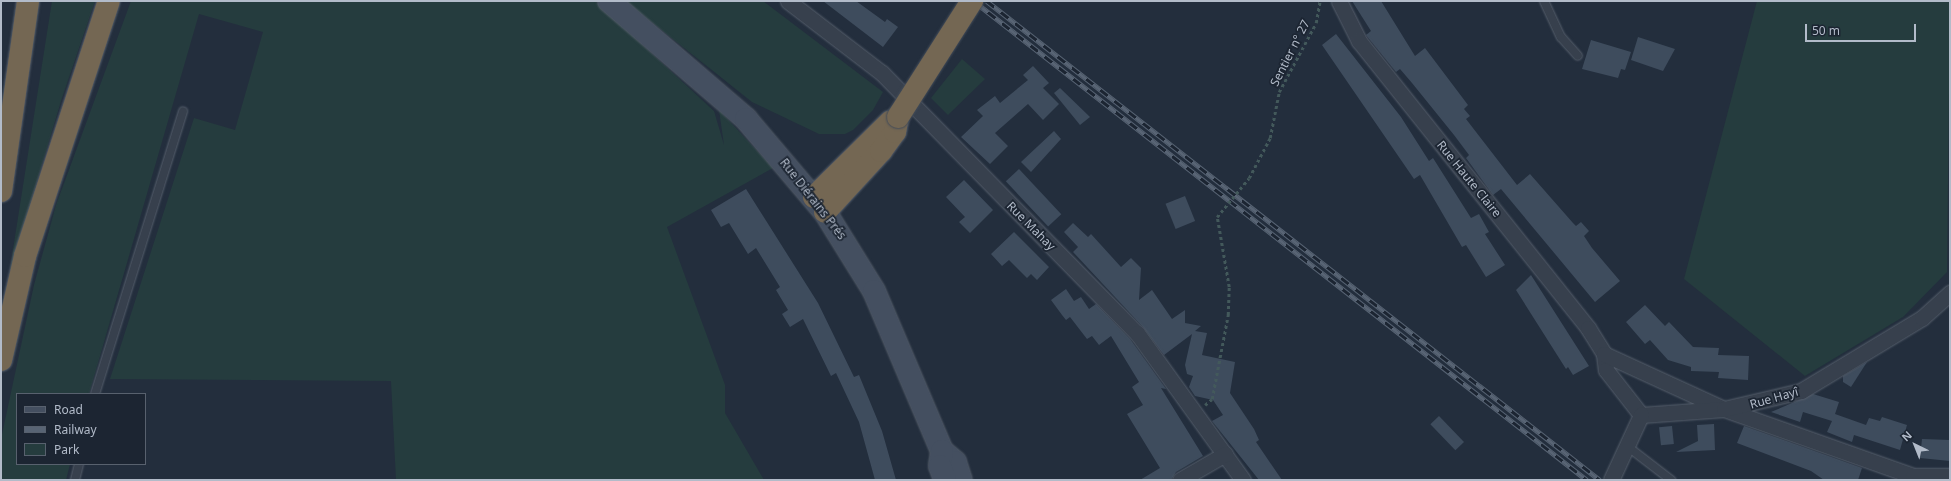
<!DOCTYPE html>
<html>
<head>
<meta charset="utf-8">
<style>
  body { margin:0 }
  #map { position:relative; width:1951px; height:481px; overflow:hidden; background:#232e3d; font-family:"Noto Sans",sans-serif }
  div>[style] { position:absolute }
  [style*='--x'] { left:calc(var(--x)*1px); top:calc(var(--y)*1px); width:calc(var(--w)*1px); rotate:calc(var(--a)*1deg) }
  .green>* { inset:0; background:#253c3e }
  .building>* { inset:0; background:#3e4c5d; transform-origin:0 0 }
  .path>* { height:2.5px; margin-top:-1.25px; transform-origin:0; background:repeating-linear-gradient(90deg,#43595b 0 3px,transparent 0 6px) }
  .roads { filter:drop-shadow(0 0 1px #555e6b) drop-shadow(0 0 1px #555e6b) }
  .lane>* { height:8px; margin:-4px; padding:0 4px; transform-origin:4px; border-radius:4px; background:#37404d }
  .street>* { height:15px; margin:-7.5px; padding:0 7.5px; transform-origin:7.5px; border-radius:7.5px; background:#37404d }
  .secondary>* { height:22px; margin:-11px; padding:0 11px; transform-origin:11px; border-radius:11px; background:#444f60 }
  .highway>* { height:22px; margin:-11px; padding:0 11px; transform-origin:11px; border-radius:11px; background:#746753 }
  .rail>* { height:4.5px; margin-top:-2.25px; transform-origin:0; background:repeating-linear-gradient(90deg,#1c2532 0 9px,#586474 0 18px); box-sizing:border-box; border-block:1px solid #586474 }
  .path-bridge>* { height:2.5px; margin-top:-1.25px; transform-origin:0; background:repeating-linear-gradient(90deg,#43595b 0 3px,transparent 0 6px) }
  .bridges { filter:drop-shadow(0 0 1px #424b58) drop-shadow(0 0 1px #424b58) }
  .highway-bridge>* { height:22px; margin:-11px; padding:0 11px; transform-origin:11px; border-radius:11px; background:#746753 }
  span { translate:-50% -50%; white-space:nowrap; text-align:center; line-height:1.15; -webkit-text-stroke:3.5px #1c2532; paint-order:stroke }
  .street-label { font-size:12px; color:#b2bbc9 }
  .frame { position:absolute; inset:0; border:2px solid #b2bbc9; pointer-events:none }
  .legend { position:absolute; left:16px; top:393px; width:130px; height:72px; box-sizing:border-box; background:#1c2532; border:1px solid #58616e; margin:0; padding:5px 7px; list-style:none; font-size:12px; color:#b2bbc9 }
  .legend li { display:flex; align-items:center; gap:8px; height:20px }
  .legend b { width:20px; border:1px solid #58616e }
  .north { position:absolute; left:1895px; top:425px; width:40px; height:40px; -webkit-text-stroke:3px #1c2532; paint-order:stroke; rotate:317deg; font-size:11px; font-weight:700; line-height:16px; text-align:center; color:#b2bbc9 }
  .north::after { content:''; display:block; margin:auto; width:14px; height:18px; background:#b2bbc9; clip-path:polygon(50% 0,100% 100%,50% 72%,0 100%) }
  .scale { position:absolute; left:1805px; top:24px; width:111px; height:18px; box-sizing:border-box; border:2px solid #b2bbc9; border-top:0; padding-left:5px; font-size:12px; line-height:14px; white-space:nowrap; color:#b2bbc9; -webkit-text-stroke:3px #1c2532; paint-order:stroke }
</style>
</head>
<body>
<div id="map">
  <div class="green">
    <i style="clip-path:polygon(52px 1px,95px 1px,61px 101px,9px 275px)"></i>
    <i style="clip-path:polygon(131px 1px,595px 1px,714px 111px,724px 145px,719px 110px,773px 168px,667px 227px,725px 385px,725px 413px,764px 480px,396px 480px,391px 381px,110px 379px,194px 118px,235px 130px,263px 32px,199px 14px,89px 394px,17px 394px,17px 464px,70px 464px,66px 480px,1px 480px,1px 439px,34px 285px,56px 205px)"></i>
    <i style="clip-path:polygon(625px 1px,763px 1px,883px 92px,873px 110px,853px 130px,845px 134px,819px 134px,752px 102px)"></i>
    <i style="clip-path:polygon(1757px 1px,1950px 1px,1947px 272px,1903px 317px,1805px 376px,1684px 279px)"></i>
    <i style="clip-path:polygon(962px 59px,985px 79px,948px 115px,931px 98px)"></i>
  </div>
  <div class="building">
    <i style="clip-path:polygon(823px 1px,856px 1px,885px 22px,887px 19px,898px 27px,883px 47px)"></i>
    <i style="clip-path:polygon(1352px 1px,1381px 1px,1415px 56px,1425px 48px,1468px 105px,1464px 109px,1470px 116px,1466px 119px,1517px 185px,1530px 174px,1573px 223px,1576px 226px,1581px 222px,1589px 231px,1584px 236px,1592px 248px,1620px 281px,1595px 302px,1501px 189px,1493px 195px,1466px 158px,1469px 155px,1454px 135px,1412px 83px,1400px 69px,1396px 72px,1366px 35px,1371px 31px)"></i>
    <i style="clip-path:polygon(1336px 34px,1401px 117px,1429px 161px,1433px 158px,1471px 218px,1479px 214px,1489px 232px,1485px 234px,1505px 265px,1486px 277px,1466px 245px,1462px 247px,1420px 175px,1414px 179px,1322px 45px)"></i>
    <i style="clip-path:polygon(1638px 37px,1675px 49px,1663px 71px,1631px 60px)"></i>
    <i style="clip-path:polygon(1591px 40px,1631px 52px,1625px 70px,1621px 69px,1618px 78px,1582px 69px)"></i>
    <i style="clip-path:polygon(1033px 66px,1049px 83px,1043px 88px,1059px 104px,1043px 120px,1028px 104px,995px 133px,1008px 146px,990px 164px,961px 137px,983px 116px,977px 110px,995px 96px,1000px 103px,1028px 80px,1023px 75px)"></i>
    <i style="clip-path:polygon(1060px 88px,1090px 117px,1080px 125px,1054px 93px)"></i>
    <i style="clip-path:polygon(1054px 131px,1061px 139px,1031px 172px,1021px 162px)"></i>
    <i style="left:1019px;top:169px;width:62px;height:18px;rotate:47deg"></i>
    <i style="clip-path:polygon(964px 180px,993px 210px,970px 233px,959px 222px,965px 217px,946px 197px)"></i>
    <i style="clip-path:polygon(746px 189px,818px 303px,854px 377px,859px 375px,882px 431px,896px 480px,875px 480px,859px 422px,836px 373px,831px 376px,803px 319px,790px 327px,782px 314px,788px 310px,776px 290px,780px 287px,756px 248px,748px 254px,729px 223px,721px 227px,711px 210px)"></i>
    <i style="left:1185px;top:196px;width:27px;height:21px;rotate:68deg"></i>
    <i style="clip-path:polygon(1073px 223px,1088px 237px,1091px 234px,1121px 267px,1131px 258px,1141px 268px,1139px 300px,1152px 290px,1172px 319px,1185px 310px,1185px 323px,1201px 326px,1195px 331px,1207px 333px,1202px 355px,1235px 362px,1230px 393px,1254px 429px,1259px 440px,1256px 442px,1282px 480px,1259px 480px,1212px 421px,1223px 415px,1213px 400px,1195px 396px,1189px 387px,1193px 376px,1187px 374px,1185px 365px,1192px 334px,1164px 355px,1143px 327px,1073px 252px,1078px 247px,1064px 232px)"></i>
    <i style="clip-path:polygon(1014px 232px,1049px 267px,1037px 280px,1031px 274px,1027px 278px,1009px 260px,1002px 266px,991px 254px)"></i>
    <i style="clip-path:polygon(1531px 275px,1589px 366px,1573px 375px,1568px 367px,1566px 369px,1516px 290px)"></i>
    <i style="clip-path:polygon(1066px 289px,1074px 301px,1081px 297px,1089px 309px,1096px 304px,1130px 339px,1166px 389px,1161px 388px,1203px 456px,1176px 472px,1171px 480px,1140px 480px,1160px 468px,1127px 414px,1143px 405px,1132px 387px,1139px 382px,1111px 336px,1099px 345px,1092px 336px,1087px 339px,1070px 317px,1066px 320px,1062px 315px,1051px 300px)"></i>
    <i style="clip-path:polygon(1645px 305px,1665px 326px,1669px 322px,1693px 347px,1719px 348px,1718px 355px,1749px 356px,1748px 380px,1718px 378px,1719px 372px,1691px 371px,1691px 367px,1668px 360px,1650px 340px,1645px 344px,1626px 322px)"></i>
    <i style="clip-path:polygon(1867px 362px,1851px 387px,1843px 382px,1843px 376px)"></i>
    <i style="clip-path:polygon(1813px 394px,1839px 402px,1835px 414px,1866px 425px,1869px 418px,1880px 421px,1882px 417px,1907px 425px,1900px 450px,1854px 435px,1852px 442px,1827px 432px,1832px 421px,1803px 412px,1800px 422px,1771px 412px)"></i>
    <i style="left:1439px;top:416px;width:36px;height:12px;rotate:46deg"></i>
    <i style="clip-path:polygon(1714px 424px,1715px 450px,1676px 452px,1698px 441px,1697px 425px)"></i>
    <i style="left:1672px;top:426px;width:18px;height:13px;rotate:84deg"></i>
    <i style="clip-path:polygon(1744px 426px,1862px 468px,1858px 480px,1824px 480px,1811px 471px,1737px 443px)"></i>
    <i style="clip-path:polygon(1922px 439px,1950px 440px,1950px 461px,1920px 458px)"></i>
  </div>
  <div class="path">
    <i style="--x:1249;--y:178;--w:45;--a:-62.3"></i>
    <i style="--x:1270;--y:138;--w:47;--a:-78.9"></i>
    <i style="--x:1279;--y:92;--w:78;--a:-61.8"></i>
    <i style="--x:1316;--y:23;--w:22;--a:-80"></i>
    <i style="--x:1205;--y:405;--w:9;--a:-41"></i>
    <i style="--x:1212;--y:399;--w:86;--a:-79.2"></i>
    <i style="--x:1228;--y:315;--w:28;--a:-88"></i>
    <i style="--x:1229;--y:287;--w:71;--a:-99.7"></i>
  </div>
  <div class="roads">
    <div class="lane">
      <i style="--x:1544;--y:1;--w:40;--a:65"></i>
      <i style="--x:1561;--y:37;--w:25;--a:48"></i>
      <i style="--x:95;--y:394;--w:296;--a:-72.7"></i>
      <i style="--x:1627;--y:446;--w:56;--a:37.7"></i>
      <i style="--x:75;--y:480;--w:16;--a:-76"></i>
    </div>
    <div class="street">
      <i style="--x:788;--y:1;--w:118;--a:37.5"></i>
      <i style="--x:882;--y:73;--w:364;--a:45.6"></i>
      <i style="--x:1137;--y:333;--w:181;--a:54.2"></i>
      <i style="--x:1339;--y:1;--w:45;--a:63.4"></i>
      <i style="--x:1359;--y:41;--w:367;--a:51.4"></i>
      <i style="--x:1588;--y:328;--w:31;--a:58"></i>
      <i style="--x:1604;--y:354;--w:16;--a:83"></i>
      <i style="--x:1606;--y:370;--w:57;--a:52.1"></i>
      <i style="--x:1604;--y:354;--w:132;--a:24.6"></i>
      <i style="--x:1724;--y:409;--w:201;--a:19.5"></i>
      <i style="--x:1913;--y:476;--w:37;--a:0"></i>
      <i style="--x:1641;--y:415;--w:83;--a:-4.1"></i>
      <i style="--x:1724;--y:409;--w:79;--a:-13.2"></i>
      <i style="--x:1801;--y:391;--w:141;--a:-31.1"></i>
      <i style="--x:1922;--y:318;--w:38;--a:-42"></i>
      <i style="--x:1180;--y:480;--w:52;--a:-30"></i>
      <i style="--x:1611;--y:480;--w:72;--a:-65.2"></i>
    </div>
    <div class="secondary">
      <i style="--x:609;--y:1;--w:181;--a:40.7"></i>
      <i style="--x:746;--y:119;--w:122;--a:49.7"></i>
      <i style="--x:825;--y:212;--w:93;--a:58.2"></i>
      <i style="--x:874;--y:291;--w:174;--a:67"></i>
      <i style="--x:942;--y:451;--w:17;--a:40"></i>
      <i style="--x:955;--y:462;--w:19;--a:72"></i>
      <i style="--x:942;--y:451;--w:15;--a:98"></i>
      <i style="--x:940;--y:466;--w:15;--a:70"></i>
    </div>
    <div class="highway">
      <i style="--x:1;--y:191;--w:192;--a:-81.9"></i>
      <i style="--x:814;--y:197;--w:107;--a:-44.6"></i>
      <i style="--x:825;--y:212;--w:83;--a:-47.4"></i>
      <i style="--x:881;--y:151;--w:24;--a:-54"></i>
      <i style="--x:895;--y:132;--w:15;--a:-79"></i>
      <i style="--x:1;--y:360;--w:107;--a:-77"></i>
      <i style="--x:25;--y:256;--w:268;--a:-71.8"></i>
    </div>
  </div>
  <div class="rail">
    <i style="--x:974;--y:1;--w:778;--a:38"></i>
    <i style="--x:987;--y:1;--w:778;--a:38"></i>
  </div>
  <div class="path-bridge">
    <i style="--x:1217;--y:217;--w:50;--a:-50.6"></i>
  </div>
  <div class="bridges">
    <div class="highway-bridge">
      <i style="--x:898;--y:117;--w:138;--a:-57.5"></i>
    </div>
  </div>
  <div class="street-label">
    <span style="left:1290px;top:53px;rotate:-63deg">Sentier n° 27</span>
    <span style="left:1469px;top:179px;rotate:51deg">Rue Haute Claire</span>
    <span style="left:813px;top:199px;rotate:52deg">Rue Diérains Prés</span>
    <span style="left:1031px;top:226px;rotate:45deg">Rue Mahay</span>
    <span style="left:1774px;top:398px;rotate:-16deg">Rue Hayî</span>
  </div>
  <div class="frame"></div>
  <ul class="legend">
  <li><b style="height:5px;background:#444f60"></b>Road</li>
  <li><b style="height:5px;background:#586474"></b>Railway</li>
  <li><b style="height:11px;background:#253c3e"></b>Park</li>
  </ul>
  <div class="north">N</div>
  <div class="scale">50 m</div>
</div>
</body>
</html>
